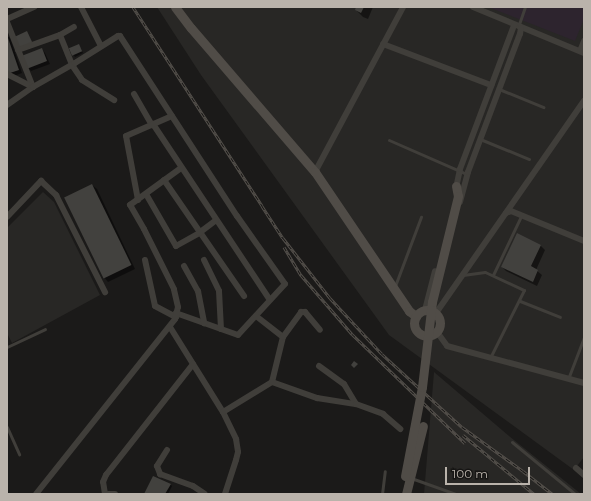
<!DOCTYPE html>
<html>
<head>
<meta charset="utf-8">
<style>
  body { margin:0 }
  #map { position:relative; width:591px; height:501px; overflow:hidden; background:#1b1a19; font-family:Montserrat,sans-serif }
  div>[style] { position:absolute }
  [style*='--x'] { left:calc(var(--x)*1px); top:calc(var(--y)*1px); width:calc(var(--w)*1px); rotate:calc(var(--a)*1deg) }
  .built>* { inset:0; background:#282725 }
  .green>* { inset:0; background:#2d242e }
  .shadow>* { inset:0; background:#0007 }
  .building>* { inset:0; background:#42413e; transform-origin:0 0 }
  .lane>* { height:3px; margin:-1.5px; padding:0 1.5px; transform-origin:1.5px; border-radius:1.5px; background:#403e3a }
  .street>* { height:6px; margin:-3px; padding:0 3px; transform-origin:3px; border-radius:3px; background:#403e3a }
  .secondary>* { height:9px; margin:-4.5px; padding:0 4.5px; transform-origin:4.5px; border-radius:4.5px; background:#504c47 }
  .secondary>.ring { margin:-4.5px; padding:0; box-sizing:content-box; background:none; border:9px solid #504c47; border-radius:50% }
  .rail>* { height:3px; margin-top:-1.5px; transform-origin:0; background:repeating-linear-gradient(90deg,#161514 0 4.5px,#55514c 0 9px); box-sizing:border-box; border-block:1px solid #55514c }
  .secondary-bridge>* { height:9px; margin:-4.5px; padding:0 4.5px; transform-origin:4.5px; border-radius:4.5px; background:#504c47 }
  span { translate:-50% -50%; white-space:nowrap; text-align:center; line-height:1.15; -webkit-text-stroke:3.5px #161514; paint-order:stroke }
  .frame { position:absolute; inset:0; border:8px solid #bab3ab; pointer-events:none }
  .scale { position:absolute; left:445px; top:467px; width:85px; height:18px; box-sizing:border-box; border:2px solid #bab3ab; border-top:0; padding-left:5px; font-size:12px; line-height:14px; white-space:nowrap; color:#bab3ab; -webkit-text-stroke:3px #161514; paint-order:stroke }
</style>
</head>
<body>
<div id="map">
  <div class="built">
    <i style="clip-path:polygon(157px 7px,584px 7px,584px 457px,574px 470px,389px 335px,201px 75px)"></i>
    <i style="clip-path:polygon(43px 192px,54px 202px,100px 295px,12px 343px,7px 333px,7px 228px)"></i>
    <i style="clip-path:polygon(434px 372px,509px 436px,581px 494px,424px 494px)"></i>
  </div>
  <div class="green">
    <i style="clip-path:polygon(488px 7px,584px 7px,584px 19px,575px 41px)"></i>
  </div>
  <div class="shadow">
    <i style="clip-path:polygon(358px 7px,373px 7px,368px 19px,363px 17px,356px 10px)"></i>
    <i style="clip-path:polygon(7px 36px,10px 38px,22px 73px,14px 76px,7px 72px)"></i>
    <i style="clip-path:polygon(78px 45px,83px 53px,75px 57px,70px 49px)"></i>
    <i style="clip-path:polygon(42px 49px,45px 53px,50px 64px,31px 71px,28px 68px)"></i>
    <i style="clip-path:polygon(92px 185px,97px 189px,135px 269px,108px 282px,104px 277px)"></i>
    <i style="clip-path:polygon(540px 245px,545px 250px,536px 270px,542px 275px,537px 286px,506px 271px,502px 267px)"></i>
    <i style="clip-path:polygon(170px 484px,172px 486px,168px 494px,145px 494px)"></i>
  </div>
  <div class="building">
    <i style="clip-path:polygon(356px 7px,364px 7px,361px 13px,355px 10px)"></i>
    <i style="left:27px;top:31px;width:14px;height:14px;rotate:65deg"></i>
    <i style="clip-path:polygon(7px 35px,19px 70px,10px 73px,7px 72px)"></i>
    <i style="left:79px;top:44px;width:8px;height:11px;rotate:67deg"></i>
    <i style="left:42px;top:48px;width:14px;height:22px;rotate:69deg"></i>
    <i style="left:92px;top:184px;width:90px;height:31px;rotate:64deg"></i>
    <i style="clip-path:polygon(517px 233px,541px 245px,531px 266px,538px 270px,533px 282px,501px 267px)"></i>
    <i style="clip-path:polygon(354px 361px,358px 364px,354px 368px,351px 365px)"></i>
    <i style="clip-path:polygon(153px 476px,171px 484px,165px 494px,144px 494px)"></i>
  </div>
  <div class="lane">
    <i style="--x:518;--y:27;--w:21;--a:-71"></i>
    <i style="--x:499;--y:89;--w:48;--a:22.2"></i>
    <i style="--x:480;--y:139;--w:53;--a:22.2"></i>
    <i style="--x:389;--y:140;--w:85;--a:23.6"></i>
    <i style="--x:463;--y:275;--w:22;--a:-8"></i>
    <i style="--x:485;--y:272;--w:43;--a:24.8"></i>
    <i style="--x:524;--y:290;--w:76;--a:116.6"></i>
    <i style="--x:493;--y:275;--w:65;--a:-64.6"></i>
    <i style="--x:395;--y:286;--w:74;--a:-69.4"></i>
    <i style="--x:520;--y:301;--w:43;--a:21.8"></i>
    <i style="--x:7;--y:347;--w:42;--a:-25.3"></i>
    <i style="--x:568;--y:379;--w:45;--a:-69.1"></i>
    <i style="--x:7;--y:427;--w:30;--a:66"></i>
    <i style="--x:512;--y:442;--w:82;--a:39.5"></i>
    <i style="--x:411;--y:478;--w:48;--a:19.6"></i>
    <i style="--x:382;--y:494;--w:23;--a:-83"></i>
  </div>
  <div class="street">
    <i style="--x:81;--y:7;--w:44;--a:62.9"></i>
    <i style="--x:473;--y:7;--w:120;--a:22.5"></i>
    <i style="--x:7;--y:19;--w:30;--a:-24"></i>
    <i style="--x:7;--y:22;--w:70;--a:68.2"></i>
    <i style="--x:60;--y:35;--w:32;--a:68"></i>
    <i style="--x:72;--y:65;--w:18;--a:56"></i>
    <i style="--x:82;--y:80;--w:38;--a:32"></i>
    <i style="--x:383;--y:44;--w:116;--a:20.8"></i>
    <i style="--x:18;--y:50;--w:45;--a:-19.7"></i>
    <i style="--x:60;--y:35;--w:16;--a:-30"></i>
    <i style="--x:580;--y:51;--w:11;--a:-68"></i>
    <i style="--x:7;--y:74;--w:29;--a:27"></i>
    <i style="--x:134;--y:94;--w:36;--a:60"></i>
    <i style="--x:7;--y:105;--w:32;--a:-35"></i>
    <i style="--x:33;--y:87;--w:48;--a:-29.7"></i>
    <i style="--x:75;--y:63;--w:51;--a:-32.1"></i>
    <i style="--x:118;--y:36;--w:2;--a:0"></i>
    <i style="--x:120;--y:36;--w:215;--a:57"></i>
    <i style="--x:237;--y:216;--w:83;--a:54.8"></i>
    <i style="--x:285;--y:284;--w:69;--a:132.7"></i>
    <i style="--x:238;--y:335;--w:66;--a:-160.5"></i>
    <i style="--x:153;--y:124;--w:211;--a:56.4"></i>
    <i style="--x:315;--y:172;--w:187;--a:-61.9"></i>
    <i style="--x:164;--y:180;--w:141;--a:55.4"></i>
    <i style="--x:456;--y:188;--w:19;--a:-78"></i>
    <i style="--x:460;--y:169;--w:154;--a:-69.4"></i>
    <i style="--x:146;--y:194;--w:60;--a:60"></i>
    <i style="--x:176;--y:246;--w:26;--a:-29"></i>
    <i style="--x:199;--y:233;--w:21;--a:-37"></i>
    <i style="--x:138;--y:200;--w:65;--a:-100.6"></i>
    <i style="--x:126;--y:136;--w:50;--a:-23.5"></i>
    <i style="--x:460;--y:202;--w:31;--a:-75"></i>
    <i style="--x:468;--y:172;--w:147;--a:-69.4"></i>
    <i style="--x:520;--y:34;--w:6;--a:-81"></i>
    <i style="--x:506;--y:213;--w:5;--a:-22"></i>
    <i style="--x:511;--y:211;--w:79;--a:22.3"></i>
    <i style="--x:7;--y:217;--w:50;--a:-46.6"></i>
    <i style="--x:41;--y:181;--w:21;--a:43"></i>
    <i style="--x:56;--y:195;--w:109;--a:63.2"></i>
    <i style="--x:145;--y:260;--w:47;--a:77.7"></i>
    <i style="--x:155;--y:306;--w:24;--a:28"></i>
    <i style="--x:204;--y:260;--w:34;--a:64"></i>
    <i style="--x:219;--y:291;--w:38;--a:87"></i>
    <i style="--x:184;--y:266;--w:29;--a:61"></i>
    <i style="--x:198;--y:291;--w:33;--a:79"></i>
    <i style="--x:425;--y:310;--w:40;--a:-75.6"></i>
    <i style="--x:436;--y:313;--w:259;--a:-55.1"></i>
    <i style="--x:256;--y:316;--w:34;--a:38"></i>
    <i style="--x:170;--y:327;--w:100;--a:58.1"></i>
    <i style="--x:223;--y:412;--w:30;--a:64"></i>
    <i style="--x:236;--y:439;--w:13;--a:81"></i>
    <i style="--x:238;--y:452;--w:8;--a:104"></i>
    <i style="--x:236;--y:460;--w:36;--a:108"></i>
    <i style="--x:437;--y:332;--w:17;--a:54"></i>
    <i style="--x:447;--y:346;--w:142;--a:15.1"></i>
    <i style="--x:319;--y:366;--w:31;--a:36"></i>
    <i style="--x:344;--y:384;--w:23;--a:59"></i>
    <i style="--x:272;--y:382;--w:46;--a:-76.3"></i>
    <i style="--x:283;--y:337;--w:31;--a:-54"></i>
    <i style="--x:301;--y:312;--w:4;--a:0"></i>
    <i style="--x:305;--y:312;--w:23;--a:50"></i>
    <i style="--x:223;--y:412;--w:57;--a:-31.5"></i>
    <i style="--x:272;--y:382;--w:48;--a:19.6"></i>
    <i style="--x:317;--y:398;--w:39;--a:9"></i>
    <i style="--x:356;--y:404;--w:29;--a:20"></i>
    <i style="--x:383;--y:414;--w:23;--a:41"></i>
    <i style="--x:167;--y:450;--w:19;--a:122"></i>
    <i style="--x:157;--y:466;--w:9;--a:69"></i>
    <i style="--x:160;--y:474;--w:35;--a:20"></i>
    <i style="--x:193;--y:486;--w:14;--a:34"></i>
    <i style="--x:576;--y:468;--w:11;--a:41"></i>
    <i style="--x:36;--y:494;--w:223;--a:-51.5"></i>
    <i style="--x:175;--y:319;--w:12;--a:-76"></i>
    <i style="--x:178;--y:307;--w:18;--a:-103"></i>
    <i style="--x:174;--y:289;--w:67;--a:-116.6"></i>
    <i style="--x:144;--y:229;--w:28;--a:-120"></i>
    <i style="--x:130;--y:205;--w:63;--a:-36"></i>
    <i style="--x:105;--y:494;--w:12;--a:-99"></i>
    <i style="--x:103;--y:482;--w:8;--a:-67"></i>
    <i style="--x:106;--y:475;--w:141;--a:-51.9"></i>
    <i style="--x:108;--y:494;--w:7;--a:0"></i>
  </div>
  <div class="secondary">
    <i style="--x:175;--y:7;--w:26;--a:53"></i>
    <i style="--x:191;--y:28;--w:190;--a:49.3"></i>
    <i style="--x:315;--y:172;--w:168;--a:55.9"></i>
    <i style="--x:409;--y:311;--w:9;--a:36"></i>
    <i style="--x:456;--y:186;--w:10;--a:79"></i>
    <i class="ring" style="left:414px;top:310px;width:17px;height:17px"></i>
    <i style="--x:406;--y:494;--w:70;--a:-76"></i>
  </div>
  <div class="rail">
    <i style="--x:133;--y:7;--w:237;--a:57"></i>
    <i style="--x:262;--y:206;--w:38;--a:57"></i>
    <i style="--x:283;--y:238;--w:76;--a:51.9"></i>
    <i style="--x:330;--y:298;--w:76;--a:47.1"></i>
    <i style="--x:382;--y:354;--w:108;--a:42.4"></i>
    <i style="--x:462;--y:427;--w:75;--a:35.8"></i>
    <i style="--x:523;--y:471;--w:37;--a:38"></i>
    <i style="--x:284;--y:247;--w:33;--a:59"></i>
    <i style="--x:301;--y:275;--w:78;--a:49.2"></i>
    <i style="--x:352;--y:334;--w:157;--a:44"></i>
    <i style="--x:463;--y:435;--w:92;--a:39.7"></i>
  </div>
  <div class="secondary-bridge">
    <i style="--x:405;--y:476;--w:91;--a:-79.2"></i>
    <i style="--x:422;--y:387;--w:86;--a:-83.3"></i>
    <i style="--x:432;--y:302;--w:109;--a:-76.2"></i>
  </div>
  <div class="frame"></div>
  <div class="scale">100 m</div>
</div>
</body>
</html>
